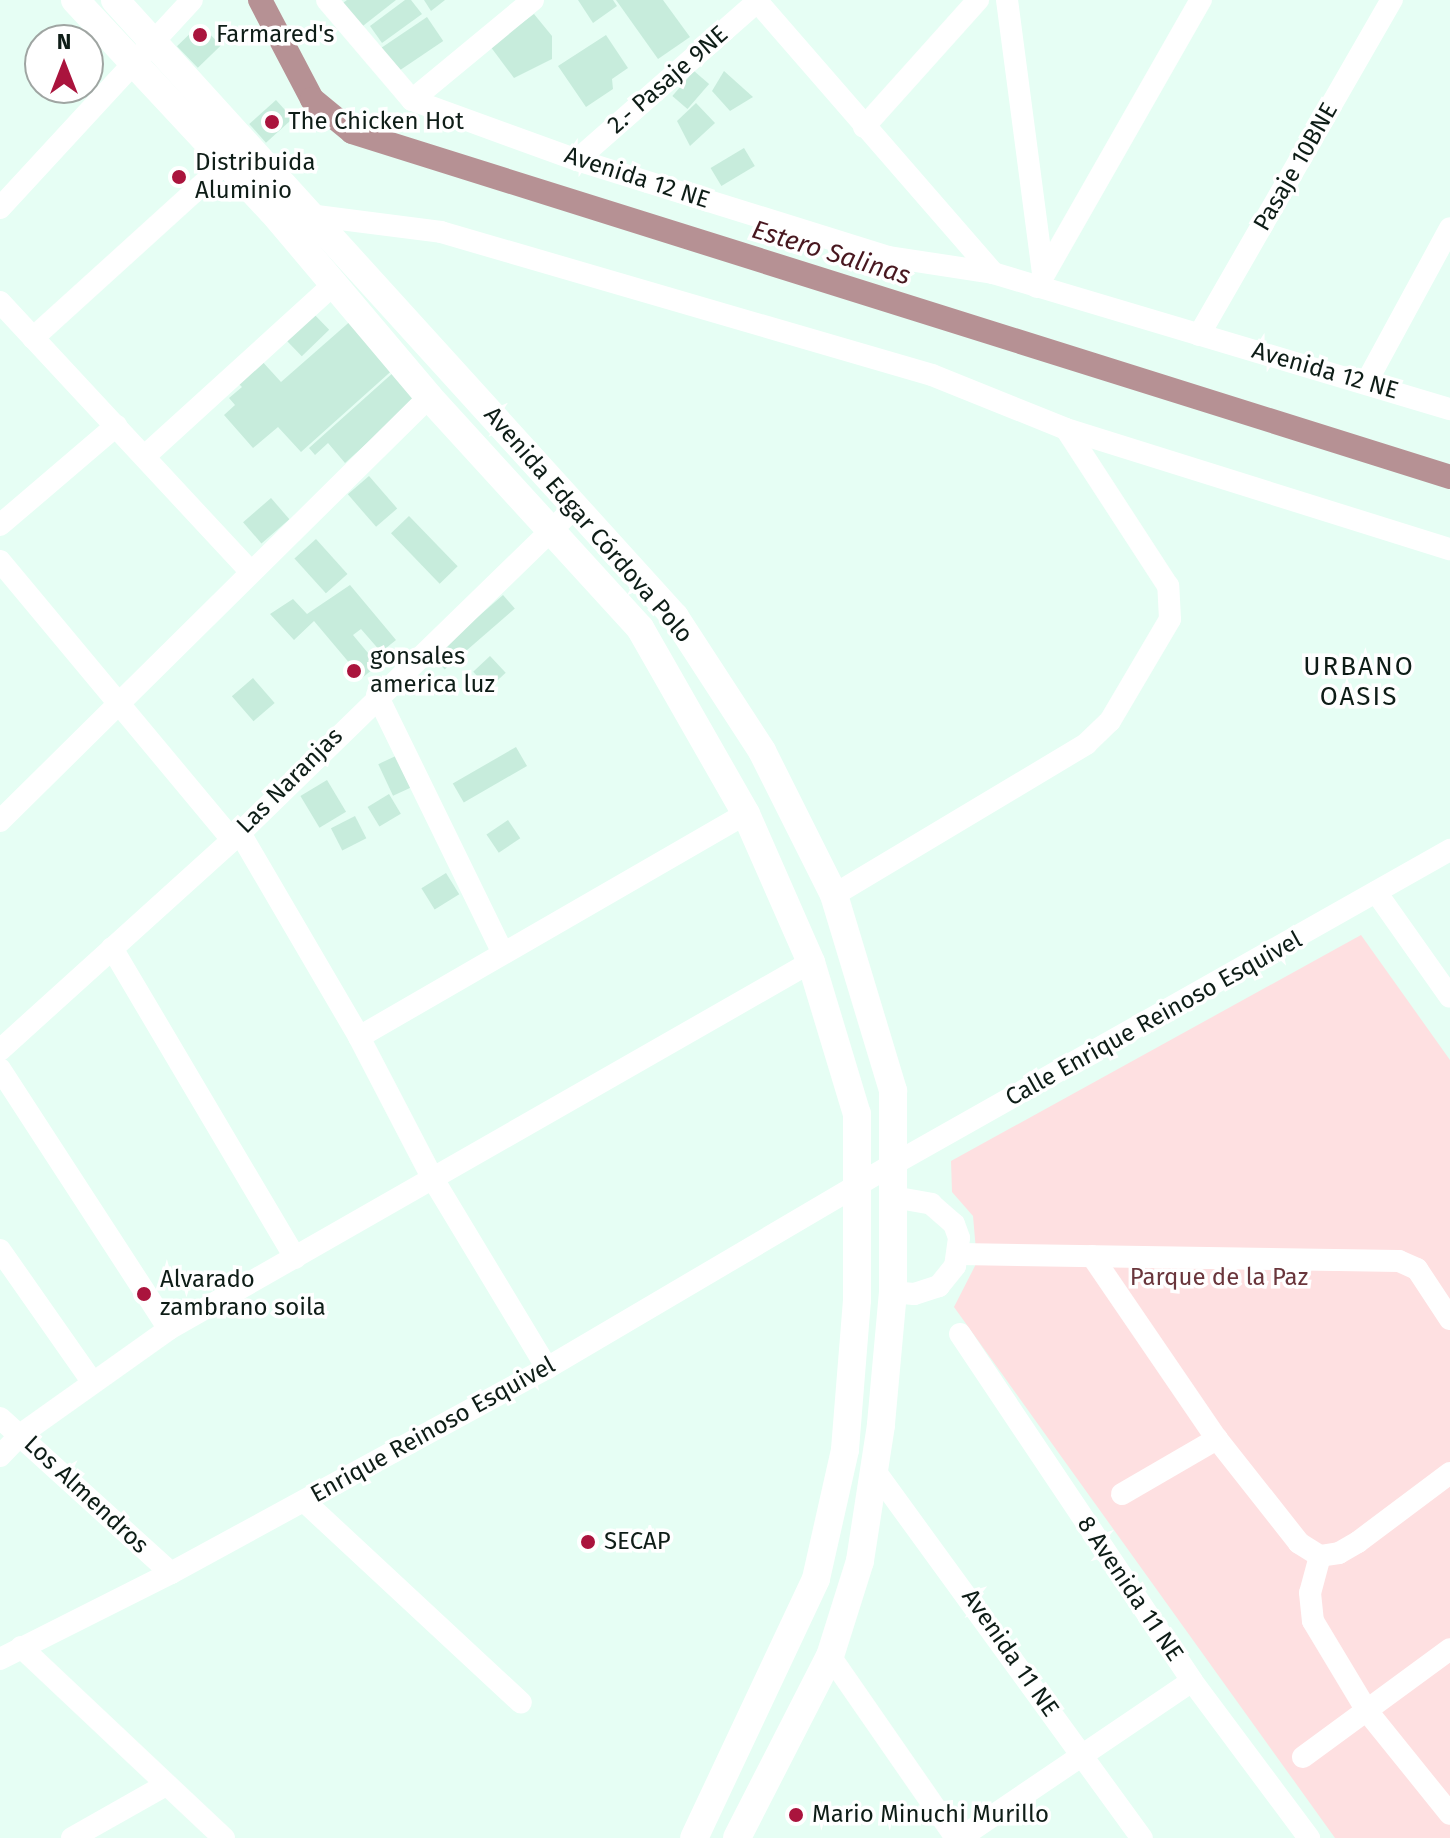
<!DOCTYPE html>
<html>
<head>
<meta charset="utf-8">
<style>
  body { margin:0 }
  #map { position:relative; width:1450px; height:1838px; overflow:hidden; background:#e6fef4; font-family:"Fira Sans",sans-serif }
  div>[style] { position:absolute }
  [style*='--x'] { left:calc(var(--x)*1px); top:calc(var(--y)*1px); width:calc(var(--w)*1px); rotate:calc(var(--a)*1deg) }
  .green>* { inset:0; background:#fee0e1 }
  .canal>* { height:24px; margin:-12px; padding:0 12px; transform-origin:12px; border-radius:12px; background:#b69194 }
  .building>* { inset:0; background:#c7ecdc; transform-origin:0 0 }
  .minor>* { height:22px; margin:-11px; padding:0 11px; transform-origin:11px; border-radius:11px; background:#fff }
  .major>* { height:28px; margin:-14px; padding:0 14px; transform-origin:14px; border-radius:14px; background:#fff }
  .dots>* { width:22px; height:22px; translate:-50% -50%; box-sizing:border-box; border:4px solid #fff; border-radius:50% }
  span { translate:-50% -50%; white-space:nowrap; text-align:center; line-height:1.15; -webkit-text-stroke:7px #fff; paint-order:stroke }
  .poi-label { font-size:24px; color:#0e1d17 }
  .left { translate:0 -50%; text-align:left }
  .street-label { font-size:24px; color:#0e1d17 }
  .park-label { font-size:24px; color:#6a363c }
  .water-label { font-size:26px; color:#48171f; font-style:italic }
  .neighbourhood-label { font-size:26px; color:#0e1d17; letter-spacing:2px }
  .north { position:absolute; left:24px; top:24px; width:80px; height:80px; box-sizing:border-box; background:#fff; border:2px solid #9fa5a2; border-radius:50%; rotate:0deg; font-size:22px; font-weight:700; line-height:32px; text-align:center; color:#0e1d17 }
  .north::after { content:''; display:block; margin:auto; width:28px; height:36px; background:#aa143d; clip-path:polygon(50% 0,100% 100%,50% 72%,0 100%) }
</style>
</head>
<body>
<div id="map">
  <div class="green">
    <i style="clip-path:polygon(1361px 935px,1450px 1060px,1450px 1838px,1335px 1838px,954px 1307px,977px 1262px,973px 1216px,952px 1192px,951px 1161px)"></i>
  </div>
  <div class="canal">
    <i style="--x:260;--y:0;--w:112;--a:62.3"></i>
    <i style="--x:312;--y:99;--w:52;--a:39.5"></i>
    <i style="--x:352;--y:132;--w:1151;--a:17.44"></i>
  </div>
  <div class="building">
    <i style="clip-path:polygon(347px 0,396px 0,359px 29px,340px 5px)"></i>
    <i style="clip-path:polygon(405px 0,411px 0,422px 14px,382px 43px,370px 26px)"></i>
    <i style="clip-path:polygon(424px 0,445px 0,431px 11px)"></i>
    <i style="clip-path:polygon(578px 0,613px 0,617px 6px,593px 23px)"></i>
    <i style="clip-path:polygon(616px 0,663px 0,690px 37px,658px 59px)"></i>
    <i style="clip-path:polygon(534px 14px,552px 36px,552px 59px,514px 78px,490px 46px)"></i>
    <i style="left:427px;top:17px;width:29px;height:59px;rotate:56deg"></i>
    <i style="left:200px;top:24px;width:30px;height:32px;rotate:46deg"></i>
    <i style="clip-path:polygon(606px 35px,628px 68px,612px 79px,613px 89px,586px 107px,558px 66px)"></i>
    <i style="left:694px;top:71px;width:20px;height:33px;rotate:41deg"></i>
    <i style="clip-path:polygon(724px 71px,753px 97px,730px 111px,712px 91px)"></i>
    <i style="left:276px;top:100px;width:25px;height:36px;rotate:48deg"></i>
    <i style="clip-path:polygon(696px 103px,715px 123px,690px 146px,677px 121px)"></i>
    <i style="left:744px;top:148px;width:21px;height:39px;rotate:59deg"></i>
    <i style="left:309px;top:309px;width:29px;height:38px;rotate:46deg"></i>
    <i style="clip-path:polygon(354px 318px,397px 366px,301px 452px,278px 427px,253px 448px,224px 415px,235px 405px,229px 398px,242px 387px,236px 381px,260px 359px,281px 382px)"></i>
    <i style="clip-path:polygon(395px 371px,418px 397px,345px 463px,328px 443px,315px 455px,309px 448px)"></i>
    <i style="left:369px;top:476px;width:43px;height:28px;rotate:49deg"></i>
    <i style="left:271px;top:498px;width:28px;height:37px;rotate:49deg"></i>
    <i style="left:409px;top:516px;width:70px;height:25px;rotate:46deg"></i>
    <i style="left:316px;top:539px;width:47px;height:29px;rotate:48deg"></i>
    <i style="clip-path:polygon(350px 585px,396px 640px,381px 652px,361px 629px,353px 635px,378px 665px,362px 678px,314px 621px,294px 640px,270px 614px,293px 599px,307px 614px)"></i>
    <i style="left:503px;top:595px;width:18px;height:93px;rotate:49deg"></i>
    <i style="left:490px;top:656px;width:23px;height:23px;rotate:47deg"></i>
    <i style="left:253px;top:678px;width:33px;height:28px;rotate:49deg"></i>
    <i style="left:516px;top:747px;width:22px;height:73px;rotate:60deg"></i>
    <i style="left:400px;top:754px;width:35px;height:24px;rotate:65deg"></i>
    <i style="left:327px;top:780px;width:37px;height:31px;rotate:59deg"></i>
    <i style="left:389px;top:794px;width:23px;height:25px;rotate:59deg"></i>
    <i style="left:355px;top:816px;width:25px;height:27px;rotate:63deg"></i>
    <i style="left:508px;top:820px;width:22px;height:26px;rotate:56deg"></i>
    <i style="left:446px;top:873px;width:25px;height:29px;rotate:58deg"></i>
  </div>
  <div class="minor">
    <i style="--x:327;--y:0;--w:131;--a:49.6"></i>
    <i style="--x:412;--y:100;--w:176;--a:20"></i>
    <i style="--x:577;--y:160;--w:327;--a:17.3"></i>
    <i style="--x:889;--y:257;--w:105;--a:8.7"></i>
    <i style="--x:993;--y:273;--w:477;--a:16.6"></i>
    <i style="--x:756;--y:0;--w:362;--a:49"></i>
    <i style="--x:1007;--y:0;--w:277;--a:82.5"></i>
    <i style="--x:412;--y:100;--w:157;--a:-39.6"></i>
    <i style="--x:864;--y:127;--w:171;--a:-48.1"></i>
    <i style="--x:577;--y:160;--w:242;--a:-41.3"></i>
    <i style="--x:0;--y:208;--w:283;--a:-47.3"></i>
    <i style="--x:301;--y:214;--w:141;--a:7.3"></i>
    <i style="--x:441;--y:232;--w:511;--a:16.24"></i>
    <i style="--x:932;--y:375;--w:144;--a:21.9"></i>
    <i style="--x:1066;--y:429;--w:402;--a:17.4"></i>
    <i style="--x:1037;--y:287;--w:331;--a:-60.3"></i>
    <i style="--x:0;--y:302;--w:366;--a:47.1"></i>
    <i style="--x:1199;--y:335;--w:387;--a:-60.1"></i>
    <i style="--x:33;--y:338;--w:258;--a:-42.2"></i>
    <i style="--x:1366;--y:383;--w:176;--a:-61.5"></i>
    <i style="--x:145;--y:456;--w:254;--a:-42.3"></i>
    <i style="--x:0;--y:525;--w:153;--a:-40.5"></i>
    <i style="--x:0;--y:561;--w:362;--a:50.2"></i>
    <i style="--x:377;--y:695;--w:287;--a:64"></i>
    <i style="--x:0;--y:821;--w:603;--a:-44.66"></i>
    <i style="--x:240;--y:833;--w:236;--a:59.7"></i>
    <i style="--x:359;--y:1037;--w:160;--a:62.5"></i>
    <i style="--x:433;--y:1179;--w:221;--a:58.9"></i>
    <i style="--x:1376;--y:892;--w:128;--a:54.8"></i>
    <i style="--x:834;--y:895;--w:294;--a:-30.9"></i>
    <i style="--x:1086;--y:744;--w:33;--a:-44"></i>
    <i style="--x:1110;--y:721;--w:118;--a:-59.5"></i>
    <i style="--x:1170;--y:619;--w:33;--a:-93"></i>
    <i style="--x:1168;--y:586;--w:187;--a:-123"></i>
    <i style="--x:112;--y:948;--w:360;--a:59.4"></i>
    <i style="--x:359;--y:1037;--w:447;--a:-30"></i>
    <i style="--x:0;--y:1050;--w:324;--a:-42.1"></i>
    <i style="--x:240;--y:833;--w:467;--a:-44.2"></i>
    <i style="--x:0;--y:1069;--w:310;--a:57"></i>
    <i style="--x:893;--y:1197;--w:39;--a:10"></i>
    <i style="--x:931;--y:1204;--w:30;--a:41"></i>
    <i style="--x:954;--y:1224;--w:15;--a:70"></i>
    <i style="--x:959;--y:1238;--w:28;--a:98"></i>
    <i style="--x:955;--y:1266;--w:26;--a:129"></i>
    <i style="--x:939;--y:1286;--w:26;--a:162"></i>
    <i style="--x:914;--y:1294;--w:21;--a:-175"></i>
    <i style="--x:0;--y:1250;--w:162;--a:55"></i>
    <i style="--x:959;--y:1254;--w:440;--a:0.9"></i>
    <i style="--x:1399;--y:1261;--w:20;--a:24"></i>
    <i style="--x:1417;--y:1269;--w:60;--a:56.6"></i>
    <i style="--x:1092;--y:1256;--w:222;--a:55.7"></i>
    <i style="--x:960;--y:1334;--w:417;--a:56.2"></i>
    <i style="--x:1192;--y:1681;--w:196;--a:53.3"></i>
    <i style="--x:0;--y:1418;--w:231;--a:42.2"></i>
    <i style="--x:0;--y:1456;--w:29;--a:-46"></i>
    <i style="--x:20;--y:1435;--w:183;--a:-35.4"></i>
    <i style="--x:169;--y:1329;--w:739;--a:-29.75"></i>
    <i style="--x:875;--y:1471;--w:454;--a:54"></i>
    <i style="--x:1122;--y:1494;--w:110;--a:-30.1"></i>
    <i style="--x:1217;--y:1439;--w:132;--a:51.7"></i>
    <i style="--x:1299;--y:1543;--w:25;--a:32"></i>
    <i style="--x:304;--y:1501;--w:296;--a:42.9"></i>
    <i style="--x:1320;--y:1556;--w:38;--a:105"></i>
    <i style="--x:1310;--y:1593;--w:28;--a:84"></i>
    <i style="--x:1313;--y:1621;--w:105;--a:59"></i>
    <i style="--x:1367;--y:1711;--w:132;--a:51.1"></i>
    <i style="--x:1320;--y:1556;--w:19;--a:-9"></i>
    <i style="--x:1339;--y:1553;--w:22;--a:-30"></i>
    <i style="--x:1358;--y:1542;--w:115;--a:-36.9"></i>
    <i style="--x:21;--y:1647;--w:279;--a:43.3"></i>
    <i style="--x:830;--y:1656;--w:221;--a:55.3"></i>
    <i style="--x:0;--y:1659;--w:191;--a:-26.7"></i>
    <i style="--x:171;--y:1573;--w:428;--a:-28.6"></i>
    <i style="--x:547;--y:1368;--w:400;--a:-30.5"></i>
    <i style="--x:892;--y:1165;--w:641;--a:-29.45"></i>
    <i style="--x:1303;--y:1757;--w:182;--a:-36.3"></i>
    <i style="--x:72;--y:1838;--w:106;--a:-29.5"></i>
    <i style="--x:960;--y:1838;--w:280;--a:-34.1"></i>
  </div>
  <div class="major">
    <i style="--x:75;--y:0;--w:289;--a:47"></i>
    <i style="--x:272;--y:211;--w:243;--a:49.8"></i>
    <i style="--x:429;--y:397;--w:313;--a:47.6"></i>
    <i style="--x:640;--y:628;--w:214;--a:60.3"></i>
    <i style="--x:746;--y:814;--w:162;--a:66.3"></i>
    <i style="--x:811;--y:962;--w:159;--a:73.2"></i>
    <i style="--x:857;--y:1114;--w:186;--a:90"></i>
    <i style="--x:857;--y:1300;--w:150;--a:94.6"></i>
    <i style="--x:845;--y:1450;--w:132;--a:102.7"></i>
    <i style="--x:816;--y:1579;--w:286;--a:115.2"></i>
    <i style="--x:115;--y:0;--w:833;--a:47.77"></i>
    <i style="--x:675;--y:617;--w:160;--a:57"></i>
    <i style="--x:762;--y:751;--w:161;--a:63.4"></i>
    <i style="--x:834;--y:895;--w:205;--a:73.2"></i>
    <i style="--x:893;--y:1091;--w:201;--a:90"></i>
    <i style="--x:893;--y:1292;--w:134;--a:95.2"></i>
    <i style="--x:881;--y:1425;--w:138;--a:98.8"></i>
    <i style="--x:860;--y:1561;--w:100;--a:107.5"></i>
    <i style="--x:830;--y:1656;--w:204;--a:117.1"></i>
  </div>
  <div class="dots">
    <i style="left:200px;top:35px;background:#aa143d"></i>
    <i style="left:272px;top:122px;background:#aa143d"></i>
    <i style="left:179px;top:177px;background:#aa143d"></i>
    <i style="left:354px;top:671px;background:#aa143d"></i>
    <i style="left:144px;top:1294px;background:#aa143d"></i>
    <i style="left:588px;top:1542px;background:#aa143d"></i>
    <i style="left:796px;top:1815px;background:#aa143d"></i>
  </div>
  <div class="poi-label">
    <span class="left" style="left:216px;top:35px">Farmared's</span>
    <span class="left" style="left:288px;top:122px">The Chicken Hot</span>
    <span class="left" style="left:195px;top:177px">Distribuida<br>Aluminio</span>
    <span class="left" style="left:370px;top:671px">gonsales<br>america luz</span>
    <span class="left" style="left:160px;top:1294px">Alvarado<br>zambrano soila</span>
    <span class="left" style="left:604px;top:1542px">SECAP</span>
    <span class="left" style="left:812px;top:1815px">Mario Minuchi Murillo</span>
  </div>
  <div class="street-label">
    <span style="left:668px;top:80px;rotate:-41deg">2.- Pasaje 9NE</span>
    <span style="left:1296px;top:167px;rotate:-60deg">Pasaje 10BNE</span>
    <span style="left:637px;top:178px;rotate:18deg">Avenida 12 NE</span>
    <span style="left:1325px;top:371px;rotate:16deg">Avenida 12 NE</span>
    <span style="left:588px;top:525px;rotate:49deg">Avenida Edgar Córdova Polo</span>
    <span style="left:290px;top:781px;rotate:-45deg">Las Naranjas</span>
    <span style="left:1154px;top:1019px;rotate:-29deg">Calle Enrique Reinoso Esquivel</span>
    <span style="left:433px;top:1430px;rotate:-29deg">Enrique Reinoso Esquivel</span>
    <span style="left:86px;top:1495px;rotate:43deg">Los Almendros</span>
    <span style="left:1130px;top:1589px;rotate:56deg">8 Avenida 11 NE</span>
    <span style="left:1010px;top:1653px;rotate:55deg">Avenida 11 NE</span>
  </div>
  <div class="park-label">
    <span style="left:1219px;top:1278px">Parque de la Paz</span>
  </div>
  <div class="water-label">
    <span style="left:831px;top:253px;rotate:17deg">Estero Salinas</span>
  </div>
  <div class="neighbourhood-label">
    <span style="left:1359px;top:682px">URBANO<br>OASIS</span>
  </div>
  <div class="north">N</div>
</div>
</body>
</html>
